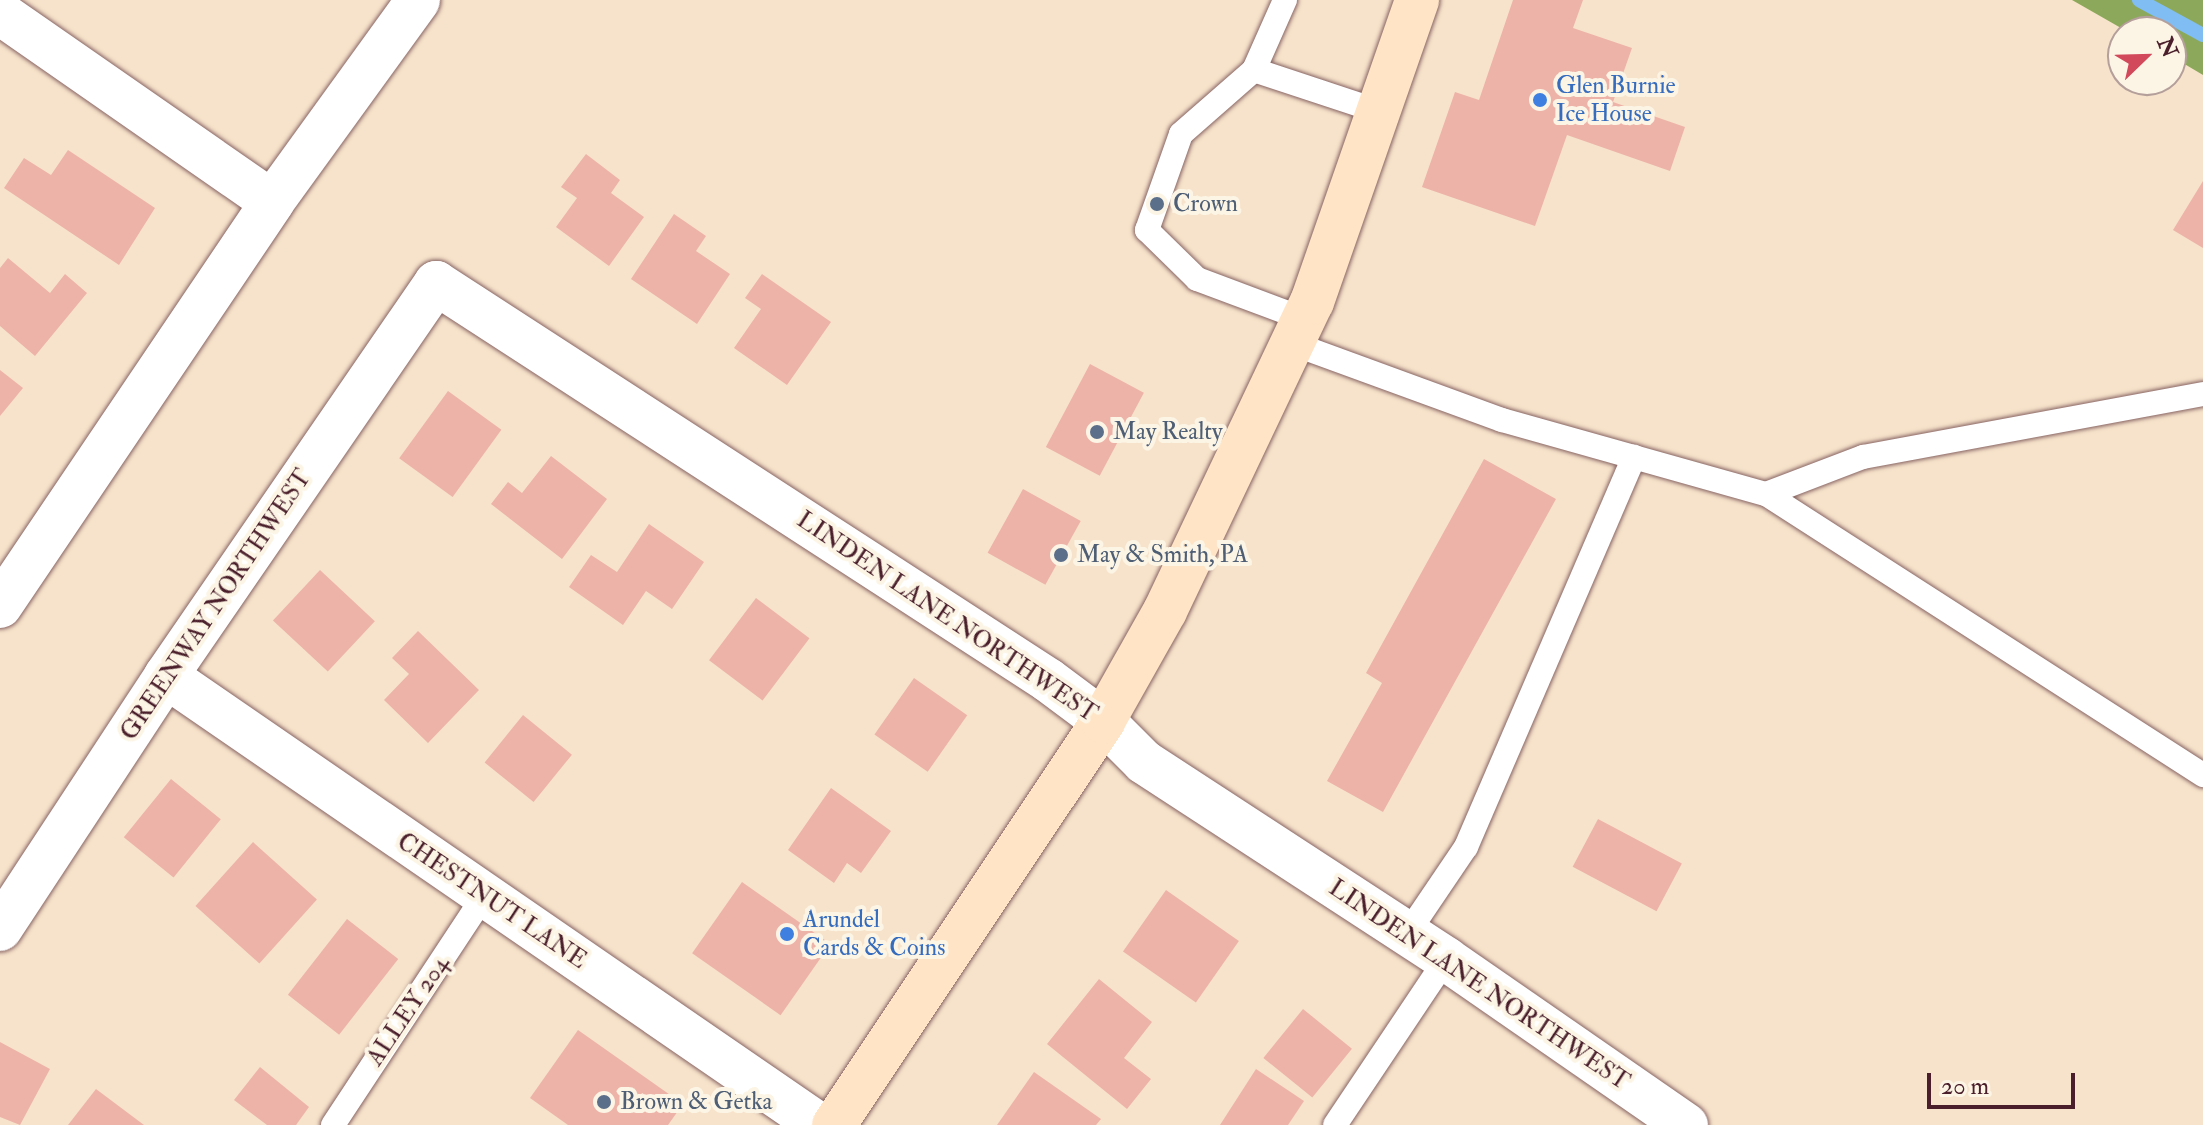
<!DOCTYPE html>
<html>
<head>
<meta charset="utf-8">
<style>
  body { margin:0 }
  #map { position:relative; width:2203px; height:1125px; overflow:hidden; background:#f7e3cb; font-family:"IM FELL Double Pica",serif }
  div>[style] { position:absolute }
  [style*='--x'] { left:calc(var(--x)*1px); top:calc(var(--y)*1px); width:calc(var(--w)*1px); rotate:calc(var(--a)*1deg) }
  .forest>* { inset:0; background:#8ca85a }
  .stream>* { height:14px; margin:-7px; padding:0 7px; transform-origin:7px; border-radius:7px; background:#80bdf3 }
  .building>* { inset:0; background:#edb3a9; transform-origin:0 0 }
  .roads { filter:drop-shadow(0 0 2px #876463) drop-shadow(0 0 2px #876463) }
  .lane>* { height:24px; margin:-12px; padding:0 12px; transform-origin:12px; border-radius:12px; background:#fff }
  .street>* { height:44px; margin:-22px; padding:0 22px; transform-origin:22px; border-radius:22px; background:#fff }
  .secondary>* { height:44px; margin:-22px; padding:0 22px; transform-origin:22px; border-radius:22px; background:#ffe4c6 }
  .dots>* { width:22px; height:22px; translate:-50% -50%; box-sizing:border-box; border:4px solid #fcf5e5; border-radius:50% }
  span { translate:-50% -50%; white-space:nowrap; text-align:center; line-height:1.15; -webkit-text-stroke:8px #fcf5e5; paint-order:stroke }
  .shop-label { font-size:24px; color:#366cbe }
  .left { translate:0 -50%; text-align:left }
  .service-label { font-size:24px; color:#4e5e75 }
  .street-label { font-size:24px; color:#4a1f2b }
  .north { position:absolute; left:2107px; top:16px; width:80px; height:80px; box-sizing:border-box; background:#fcf5e5; border:2px solid #b59f9b; border-radius:50%; rotate:67deg; font-size:22px; font-weight:700; line-height:32px; text-align:center; color:#4a1f2b }
  .north::after { content:''; display:block; margin:auto; width:28px; height:36px; background:#d1495b; clip-path:polygon(50% 0,100% 100%,50% 72%,0 100%) }
  .scale { position:absolute; left:1927px; top:1073px; width:148px; height:36px; box-sizing:border-box; border:4px solid #4a1f2b; border-top:0; padding-left:10px; font-size:24px; line-height:28px; white-space:nowrap; color:#4a1f2b; -webkit-text-stroke:6px #fcf5e5; paint-order:stroke }
</style>
</head>
<body>
<div id="map">
  <div class="forest">
    <i style="clip-path:polygon(2072px 0,2203px 0,2203px 75px,2171px 56px,2171px 32px,2128px 32px)"></i>
  </div>
  <div class="stream">
    <i style="--x:2139;--y:0;--w:73;--a:28.7"></i>
  </div>
  <div class="building">
    <i style="clip-path:polygon(1513px 0,1583px 0,1573px 28px,1632px 48px,1613px 102px,1685px 127px,1670px 171px,1567px 135px,1535px 226px,1422px 187px,1455px 92px,1479px 100px)"></i>
    <i style="clip-path:polygon(68px 150px,155px 208px,119px 265px,4px 188px,24px 158px,51px 175px)"></i>
    <i style="clip-path:polygon(586px 154px,620px 180px,611px 193px,644px 217px,609px 266px,556px 227px,577px 198px,561px 187px)"></i>
    <i style="clip-path:polygon(2203px 181px,2203px 248px,2173px 230px)"></i>
    <i style="clip-path:polygon(674px 214px,706px 236px,696px 251px,730px 274px,697px 324px,631px 279px)"></i>
    <i style="clip-path:polygon(8px 258px,50px 293px,65px 274px,87px 293px,35px 356px,0 326px,0 268px)"></i>
    <i style="clip-path:polygon(762px 274px,831px 322px,787px 385px,734px 348px,761px 309px,745px 298px)"></i>
    <i style="left:1090px;top:364px;width:61px;height:94px;rotate:28deg"></i>
    <i style="clip-path:polygon(0 370px,23px 388px,0 416px)"></i>
    <i style="left:448px;top:391px;width:66px;height:83px;rotate:36deg"></i>
    <i style="clip-path:polygon(551px 456px,607px 499px,562px 559px,491px 504px,508px 482px,522px 493px)"></i>
    <i style="clip-path:polygon(1484px 459px,1556px 499px,1383px 812px,1327px 781px,1382px 683px,1366px 673px)"></i>
    <i style="left:1023px;top:489px;width:66px;height:73px;rotate:29deg"></i>
    <i style="clip-path:polygon(649px 524px,704px 562px,672px 609px,646px 591px,623px 625px,569px 587px,591px 555px,617px 572px)"></i>
    <i style="left:320px;top:570px;width:75px;height:69px;rotate:43deg"></i>
    <i style="left:756px;top:598px;width:67px;height:78px;rotate:37deg"></i>
    <i style="clip-path:polygon(418px 631px,479px 690px,428px 743px,384px 700px,409px 674px,392px 658px)"></i>
    <i style="left:914px;top:678px;width:65px;height:69px;rotate:35deg"></i>
    <i style="left:523px;top:715px;width:63px;height:61px;rotate:39deg"></i>
    <i style="left:171px;top:779px;width:64px;height:75px;rotate:39deg"></i>
    <i style="clip-path:polygon(831px 788px,891px 831px,861px 873px,847px 863px,834px 883px,788px 850px)"></i>
    <i style="left:1598px;top:819px;width:95px;height:54px;rotate:28deg"></i>
    <i style="left:253px;top:842px;width:86px;height:86px;rotate:42deg"></i>
    <i style="left:742px;top:882px;width:108px;height:87px;rotate:35deg"></i>
    <i style="left:1166px;top:890px;width:89px;height:75px;rotate:35deg"></i>
    <i style="left:347px;top:919px;width:65px;height:96px;rotate:38deg"></i>
    <i style="clip-path:polygon(1099px 979px,1152px 1022px,1124px 1058px,1151px 1079px,1127px 1109px,1047px 1044px)"></i>
    <i style="left:1303px;top:1009px;width:63px;height:63px;rotate:39deg"></i>
    <i style="clip-path:polygon(578px 1030px,683px 1104px,668px 1125px,568px 1125px,530px 1098px)"></i>
    <i style="clip-path:polygon(0 1042px,50px 1069px,20px 1125px,0 1117px)"></i>
    <i style="clip-path:polygon(260px 1067px,309px 1107px,296px 1125px,267px 1125px,234px 1100px)"></i>
    <i style="clip-path:polygon(1256px 1069px,1304px 1101px,1288px 1125px,1220px 1125px)"></i>
    <i style="clip-path:polygon(1034px 1072px,1101px 1119px,1096px 1125px,997px 1125px)"></i>
    <i style="clip-path:polygon(96px 1089px,144px 1125px,68px 1125px)"></i>
  </div>
  <div class="roads">
    <div class="lane">
      <i style="--x:1285;--y:0;--w:77;--a:113.9"></i>
      <i style="--x:1254;--y:70;--w:97;--a:138.8"></i>
      <i style="--x:1181;--y:134;--w:102;--a:109.5"></i>
      <i style="--x:1147;--y:230;--w:70;--a:44.4"></i>
      <i style="--x:1197;--y:279;--w:114;--a:20.5"></i>
      <i style="--x:1254;--y:70;--w:131;--a:18.3"></i>
      <i style="--x:1294;--y:344;--w:221;--a:20.1"></i>
      <i style="--x:1502;--y:420;--w:274;--a:15.7"></i>
      <i style="--x:1766;--y:494;--w:520;--a:32.74"></i>
      <i style="--x:1766;--y:494;--w:104;--a:-20.9"></i>
      <i style="--x:1863;--y:457;--w:346;--a:-10.5"></i>
      <i style="--x:1407;--y:934;--w:105;--a:-55.9"></i>
      <i style="--x:1466;--y:847;--w:425;--a:-66.7"></i>
      <i style="--x:333;--y:1125;--w:274;--a:-56.6"></i>
      <i style="--x:1335;--y:1125;--w:200;--a:-56.2"></i>
    </div>
    <div class="street">
      <i style="--x:0;--y:13;--w:331;--a:34.8"></i>
      <i style="--x:0;--y:606;--w:487;--a:-56"></i>
      <i style="--x:272;--y:202;--w:249;--a:-54.1"></i>
      <i style="--x:166;--y:676;--w:792;--a:34.51"></i>
      <i style="--x:0;--y:929;--w:303;--a:-56.7"></i>
      <i style="--x:166;--y:676;--w:477;--a:-55.5"></i>
      <i style="--x:436;--y:283;--w:729;--a:32.97"></i>
      <i style="--x:1048;--y:680;--w:69;--a:36.7"></i>
      <i style="--x:1103;--y:721;--w:58;--a:45"></i>
      <i style="--x:1144;--y:762;--w:361;--a:33.1"></i>
      <i style="--x:1446;--y:959;--w:292;--a:34.7"></i>
    </div>
    <div class="secondary">
      <i style="--x:834;--y:1125;--w:485;--a:-56.3"></i>
      <i style="--x:1103;--y:721;--w:126;--a:-60.6"></i>
      <i style="--x:1165;--y:611;--w:342;--a:-64.6"></i>
      <i style="--x:1312;--y:302;--w:320;--a:-70.8"></i>
    </div>
  </div>
  <div class="dots">
    <i style="left:1540px;top:100px;background:#3f7fe0"></i>
    <i style="left:1157px;top:204px;background:#5c6f8a"></i>
    <i style="left:1097px;top:432px;background:#5c6f8a"></i>
    <i style="left:1061px;top:555px;background:#5c6f8a"></i>
    <i style="left:787px;top:934px;background:#3f7fe0"></i>
    <i style="left:604px;top:1102px;background:#5c6f8a"></i>
  </div>
  <div class="shop-label">
    <span class="left" style="left:1556px;top:100px">Glen Burnie<br>Ice House</span>
    <span class="left" style="left:803px;top:934px">Arundel<br>Cards &amp; Coins</span>
  </div>
  <div class="service-label">
    <span class="left" style="left:1173px;top:204px">Crown</span>
    <span class="left" style="left:1113px;top:432px">May Realty</span>
    <span class="left" style="left:1077px;top:555px">May &amp; Smith, PA</span>
    <span class="left" style="left:620px;top:1102px">Brown &amp; Getka</span>
  </div>
  <div class="street-label">
    <span style="left:216px;top:605px;rotate:-56deg">GREENWAY NORTHWEST</span>
    <span style="left:947px;top:617px;rotate:34deg">LINDEN LANE NORTHWEST</span>
    <span style="left:492px;top:901px;rotate:34deg">CHESTNUT LANE</span>
    <span style="left:1479px;top:985px;rotate:34deg">LINDEN LANE NORTHWEST</span>
    <span style="left:408px;top:1011px;rotate:-56deg">ALLEY 204</span>
  </div>
  <div class="north">N</div>
  <div class="scale">20 m</div>
</div>
</body>
</html>
